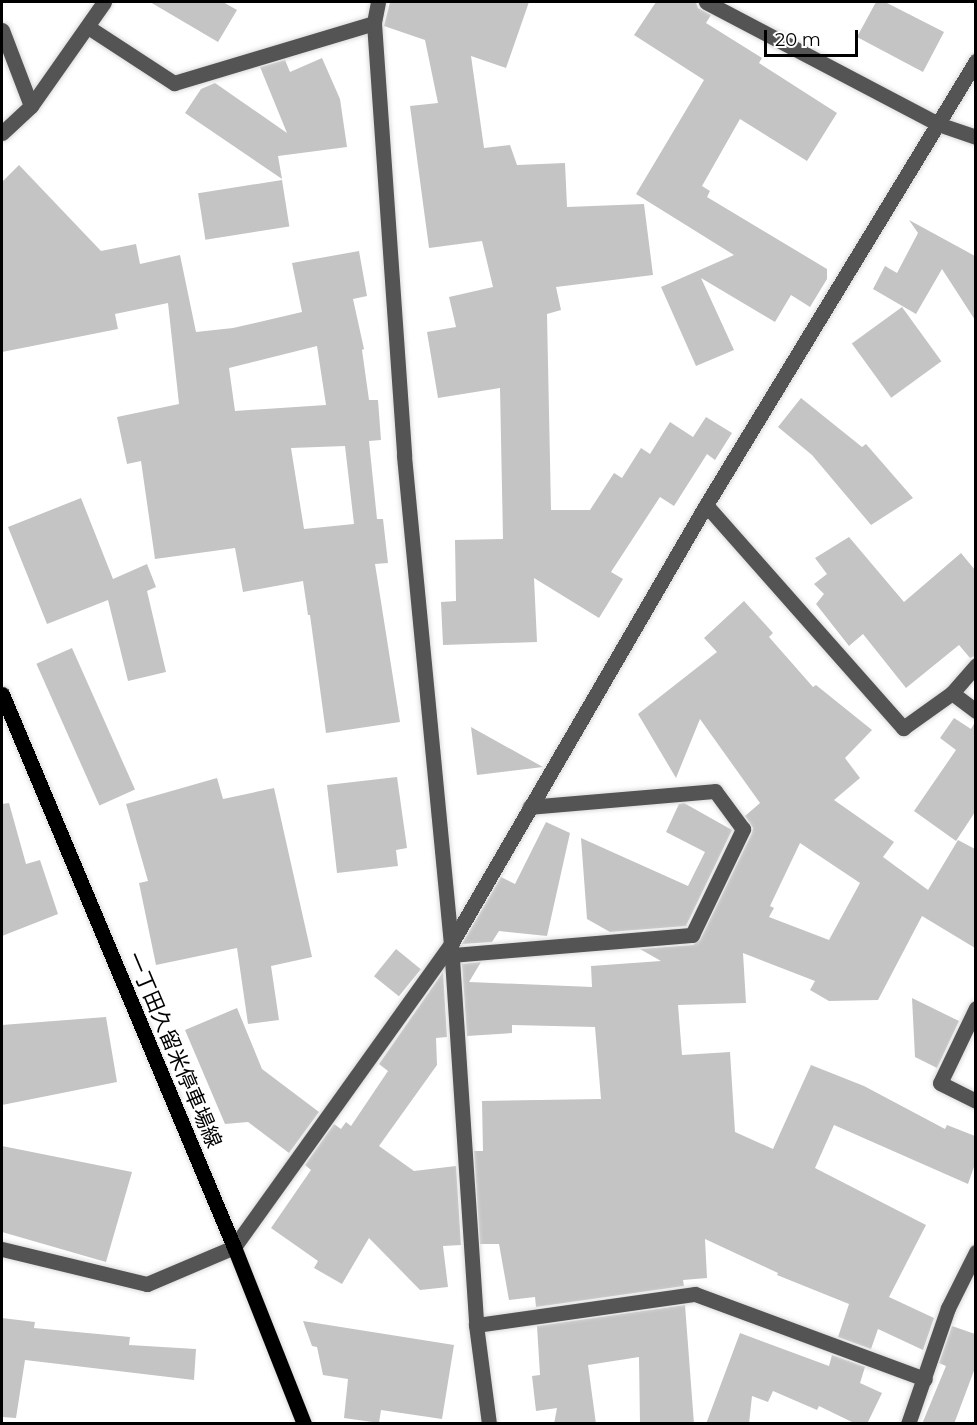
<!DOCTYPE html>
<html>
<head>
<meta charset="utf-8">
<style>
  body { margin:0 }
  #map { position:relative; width:977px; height:1425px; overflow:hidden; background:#fff; font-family:Montserrat,"Noto Sans JP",sans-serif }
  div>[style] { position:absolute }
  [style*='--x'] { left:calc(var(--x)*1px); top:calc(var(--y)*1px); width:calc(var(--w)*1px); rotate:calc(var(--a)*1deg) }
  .building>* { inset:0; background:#c4c4c4; transform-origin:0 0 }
  .roads { filter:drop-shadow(0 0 2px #dbdbdb) drop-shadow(0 0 2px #dbdbdb) }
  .minor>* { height:15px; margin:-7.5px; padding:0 7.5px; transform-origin:7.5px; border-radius:7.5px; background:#545454 }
  .major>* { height:15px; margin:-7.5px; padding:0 7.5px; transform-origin:7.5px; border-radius:7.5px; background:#000 }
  span { translate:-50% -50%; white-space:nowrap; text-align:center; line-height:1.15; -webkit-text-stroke:6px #fff; paint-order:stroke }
  .street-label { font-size:21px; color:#000 }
  .frame { position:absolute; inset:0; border:3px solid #000; pointer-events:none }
  .scale { position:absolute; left:764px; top:30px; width:94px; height:27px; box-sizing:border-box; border:3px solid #000; border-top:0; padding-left:8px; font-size:18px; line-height:21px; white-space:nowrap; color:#000; -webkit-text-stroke:4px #fff; paint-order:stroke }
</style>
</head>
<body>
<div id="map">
  <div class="building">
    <i style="clip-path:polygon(150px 2px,223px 2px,237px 10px,218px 42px)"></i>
    <i style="clip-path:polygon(390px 2px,529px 2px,506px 68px,471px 56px,484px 148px,510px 145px,517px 165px,565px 163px,567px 207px,644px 204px,653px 275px,556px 287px,561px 310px,547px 314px,551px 510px,590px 510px,614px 473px,622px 478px,641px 448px,650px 454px,670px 422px,693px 437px,706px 417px,732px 433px,715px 460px,707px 454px,674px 506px,660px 497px,611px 572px,623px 579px,599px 618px,534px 578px,537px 642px,443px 645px,441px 602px,456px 601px,455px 540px,503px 539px,500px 388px,438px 398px,427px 332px,456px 327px,449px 297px,493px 287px,482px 241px,429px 248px,410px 106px,438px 103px,425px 40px,384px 26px)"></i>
    <i style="clip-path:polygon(656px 2px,696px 2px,698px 8px,711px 15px,706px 23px,762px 58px,759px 63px,837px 113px,807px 161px,740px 119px,702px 186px,710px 191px,707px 197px,827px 269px,827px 279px,810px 307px,791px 295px,775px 322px,701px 278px,734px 350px,696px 366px,661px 287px,734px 255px,636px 194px,704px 80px,634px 35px)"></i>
    <i style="clip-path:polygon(876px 2px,885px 2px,944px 32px,923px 72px,857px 37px)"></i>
    <i style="clip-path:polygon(322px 58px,340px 99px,347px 147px,278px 156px,282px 179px,185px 113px,201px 89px,215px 83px,287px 133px,260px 67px,285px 60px,290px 72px)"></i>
    <i style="clip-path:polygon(evenodd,19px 165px,101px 251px,136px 244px,140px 264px,180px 255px,196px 332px,233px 328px,302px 312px,292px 263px,359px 251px,367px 296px,353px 299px,364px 349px,362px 350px,369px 400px,378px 400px,381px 440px,369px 441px,377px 519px,383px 519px,388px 563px,375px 564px,400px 722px,326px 733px,310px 615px,308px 615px,303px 581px,243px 592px,235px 548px,155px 559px,141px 461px,127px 464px,117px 417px,179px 404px,168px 303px,115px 314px,118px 329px,2px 352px,2px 182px,19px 165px,317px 346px,326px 405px,235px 411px,229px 368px,317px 346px,19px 165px,345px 446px,354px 524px,304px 529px,291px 448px,345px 446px)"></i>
    <i style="left:282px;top:180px;width:47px;height:85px;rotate:81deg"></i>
    <i style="clip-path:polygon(909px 220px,975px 256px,975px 320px,942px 269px,916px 314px,873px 289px,885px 266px,897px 273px,918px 233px)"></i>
    <i style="left:902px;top:307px;width:67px;height:62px;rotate:54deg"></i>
    <i style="clip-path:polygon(801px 398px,862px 447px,866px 444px,913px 498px,871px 525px,812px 455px,778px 427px)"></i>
    <i style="clip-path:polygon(81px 498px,113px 579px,147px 564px,156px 587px,147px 591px,166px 672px,128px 681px,108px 600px,47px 624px,8px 527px)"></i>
    <i style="clip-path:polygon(849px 537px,904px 602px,961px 553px,975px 570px,975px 656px,970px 658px,959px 645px,906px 688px,863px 634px,849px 646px,816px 604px,824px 594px,814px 584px,827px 574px,815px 558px)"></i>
    <i style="clip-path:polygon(evenodd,744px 601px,773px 633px,769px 637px,813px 687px,816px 685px,872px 730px,845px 758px,860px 778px,834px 800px,894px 842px,883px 857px,928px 890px,958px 840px,975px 849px,975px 948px,922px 916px,878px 1000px,829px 1001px,810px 990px,815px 981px,743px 953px,746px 1003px,678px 1005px,682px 1055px,730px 1052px,735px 1132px,773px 1149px,811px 1065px,864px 1086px,945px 1129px,947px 1125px,975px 1136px,975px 1164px,968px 1184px,834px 1125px,815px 1168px,926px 1225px,889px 1297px,934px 1318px,923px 1350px,878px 1329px,871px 1349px,838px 1337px,849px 1304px,777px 1275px,778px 1273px,705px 1239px,707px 1278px,683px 1280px,684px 1286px,536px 1307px,535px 1297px,509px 1300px,499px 1244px,480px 1244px,474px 1151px,483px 1151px,482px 1101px,601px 1099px,595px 1027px,512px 1025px,512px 1033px,467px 1036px,462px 964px,481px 962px,469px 982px,592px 987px,591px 966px,661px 961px,640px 949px,693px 945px,700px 940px,752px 833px,753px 828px,745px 816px,760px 803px,700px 719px,676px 778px,638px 714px,717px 652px,704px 638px,744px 601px,800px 843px,860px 883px,829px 940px,769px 917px,774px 908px,770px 906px,800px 843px)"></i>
    <i style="left:72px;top:648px;width:155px;height:39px;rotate:66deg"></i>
    <i style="clip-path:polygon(954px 718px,971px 729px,975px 722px,975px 812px,956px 841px,914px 811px,956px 750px,940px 738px)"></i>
    <i style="clip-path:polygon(471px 727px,543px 767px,477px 775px)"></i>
    <i style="clip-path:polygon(397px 777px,407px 848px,396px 850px,398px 866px,337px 873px,327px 785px)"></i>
    <i style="clip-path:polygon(217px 778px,223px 799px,274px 788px,312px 957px,271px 966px,279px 1020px,248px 1024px,237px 948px,156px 965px,139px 883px,148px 881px,126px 804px)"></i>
    <i style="clip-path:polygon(9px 803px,26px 864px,40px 860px,58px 914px,2px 936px,2px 804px)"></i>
    <i style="clip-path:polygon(684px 803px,732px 830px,686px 926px,610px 932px,587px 919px,581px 838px,688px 886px,705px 852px,666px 832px,679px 804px)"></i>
    <i style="clip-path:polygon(546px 822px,570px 833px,547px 936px,499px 931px,492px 942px,462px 944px,501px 877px,515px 884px)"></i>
    <i style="left:396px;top:949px;width:32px;height:35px;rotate:39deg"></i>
    <i style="clip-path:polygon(443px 972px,447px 1037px,436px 1038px,437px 1065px,379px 1146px,414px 1171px,456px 1166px,461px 1245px,443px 1246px,448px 1287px,420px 1290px,369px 1238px,342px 1284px,314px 1268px,318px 1261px,271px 1228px,311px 1170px,305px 1165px,334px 1124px,341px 1129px,346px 1122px,351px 1126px,388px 1071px,379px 1064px)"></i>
    <i style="clip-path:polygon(912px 998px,959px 1021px,937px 1068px,915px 1057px)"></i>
    <i style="clip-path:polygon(237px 1008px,262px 1069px,319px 1112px,289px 1153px,248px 1122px,225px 1124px,185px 1030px)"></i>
    <i style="clip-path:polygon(106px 1017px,117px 1082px,2px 1105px,2px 1025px)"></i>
    <i style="clip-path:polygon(2px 1146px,132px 1172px,106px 1262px,2px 1232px)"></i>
    <i style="clip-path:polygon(685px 1305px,694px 1424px,640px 1424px,639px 1357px,588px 1365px,596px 1424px,554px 1424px,557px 1408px,536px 1411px,532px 1376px,540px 1375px,537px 1326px)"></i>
    <i style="clip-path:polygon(2px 1318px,35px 1322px,34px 1328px,130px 1337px,129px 1345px,196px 1349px,194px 1380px,25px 1360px,16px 1418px,2px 1417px)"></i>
    <i style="clip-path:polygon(303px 1321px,454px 1345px,442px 1419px,381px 1410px,379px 1423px,344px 1418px,348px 1379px,323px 1375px,317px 1347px,312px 1346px)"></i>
    <i style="clip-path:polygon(952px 1326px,975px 1334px,975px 1368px,954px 1424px,922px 1424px,946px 1366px,939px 1363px)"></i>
    <i style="clip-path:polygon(740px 1333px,829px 1366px,832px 1355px,865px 1367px,860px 1383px,882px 1393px,867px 1424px,856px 1424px,819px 1406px,817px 1410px,773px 1391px,768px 1402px,752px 1396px,749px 1424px,706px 1424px)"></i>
  </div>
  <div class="roads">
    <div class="minor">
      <i style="--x:378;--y:2;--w:21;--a:101"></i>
      <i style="--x:374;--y:23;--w:434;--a:86"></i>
      <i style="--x:404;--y:456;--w:490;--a:84.5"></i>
      <i style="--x:451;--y:944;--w:382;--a:86.2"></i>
      <i style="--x:476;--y:1325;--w:100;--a:82.5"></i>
      <i style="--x:706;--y:2;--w:262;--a:27.7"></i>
      <i style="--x:938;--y:124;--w:40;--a:18.9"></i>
      <i style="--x:88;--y:27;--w:103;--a:33.1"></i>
      <i style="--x:174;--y:83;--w:209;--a:-16.7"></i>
      <i style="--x:2;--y:30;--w:81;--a:69.1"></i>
      <i style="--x:2;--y:133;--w:40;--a:-43"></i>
      <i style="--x:31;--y:106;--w:127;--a:-54.9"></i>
      <i style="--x:706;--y:505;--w:298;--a:48.5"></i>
      <i style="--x:903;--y:728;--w:60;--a:-35.5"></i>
      <i style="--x:952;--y:693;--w:30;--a:37"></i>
      <i style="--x:952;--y:693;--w:37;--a:-49"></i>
      <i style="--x:452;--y:955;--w:241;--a:-4.8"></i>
      <i style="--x:692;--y:935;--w:118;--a:-64.3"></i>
      <i style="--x:743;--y:829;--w:47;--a:-126.4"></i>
      <i style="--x:715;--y:791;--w:186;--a:175.1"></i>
      <i style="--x:976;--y:1008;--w:83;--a:115.6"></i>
      <i style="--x:940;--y:1083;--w:40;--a:26.6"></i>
      <i style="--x:2;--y:1249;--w:149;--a:13.6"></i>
      <i style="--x:147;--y:1284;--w:95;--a:-23"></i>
      <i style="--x:234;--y:1247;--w:373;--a:-54.4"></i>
      <i style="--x:451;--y:944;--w:508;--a:-59.85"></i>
      <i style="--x:706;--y:505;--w:520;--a:-58.7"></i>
      <i style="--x:476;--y:1325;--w:221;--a:-8.1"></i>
      <i style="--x:695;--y:1294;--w:245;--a:20.3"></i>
      <i style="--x:908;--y:1424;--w:123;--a:-71"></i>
      <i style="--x:948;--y:1308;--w:63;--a:-63.4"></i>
    </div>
    <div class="major">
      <i style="--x:2;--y:694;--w:600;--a:67.24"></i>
      <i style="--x:234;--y:1247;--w:190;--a:68.4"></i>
    </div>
  </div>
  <div class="street-label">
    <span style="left:174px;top:1050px;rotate:67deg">一丁田久留米停車場線</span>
  </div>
  <div class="frame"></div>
  <div class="scale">20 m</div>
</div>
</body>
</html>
